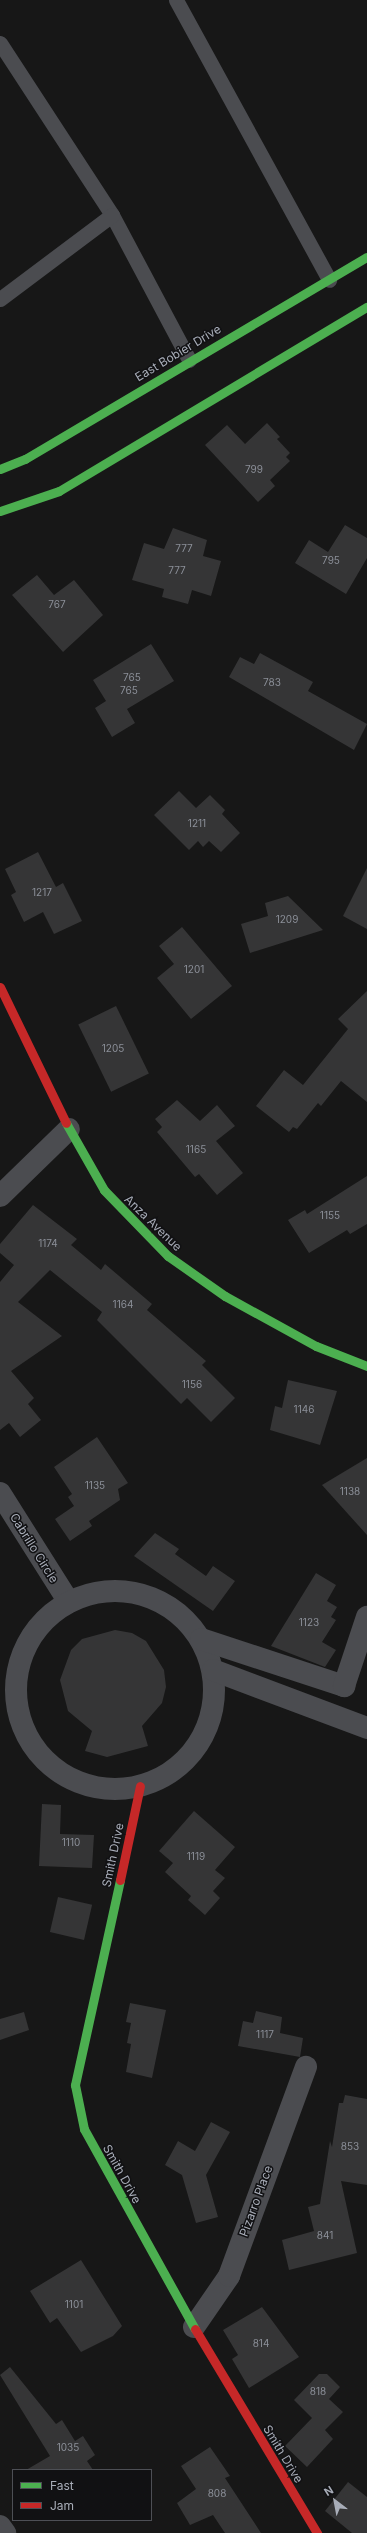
<!DOCTYPE html>
<html>
<head>
<meta charset="utf-8">
<style>
  body { margin:0 }
  #map { position:relative; width:367px; height:2533px; overflow:hidden; background:#171717; font-family:Inter,sans-serif }
  div>[style] { position:absolute }
  [style*='--x'] { left:calc(var(--x)*1px); top:calc(var(--y)*1px); width:calc(var(--w)*1px); rotate:calc(var(--a)*1deg) }
  .building>* { inset:0; background:#353536; transform-origin:0 0 }
  .lane>* { height:15px; margin:-7.5px; padding:0 7.5px; transform-origin:7.5px; border-radius:7.5px; background:#4b4c50 }
  .street>* { height:22px; margin:-11px; padding:0 11px; transform-origin:11px; border-radius:11px; background:#4b4c50 }
  .street>.ring { margin:-11px; padding:0; box-sizing:content-box; background:none; border:22px solid #4b4c50; border-radius:50% }
  .fast>* { height:9px; margin:-4.5px; padding:0 4.5px; transform-origin:4.5px; border-radius:4.5px; background:#4caf50 }
  .jam>* { height:9px; margin:-4.5px; padding:0 4.5px; transform-origin:4.5px; border-radius:4.5px; background:#c62828 }
  span { translate:-50% -50%; white-space:nowrap; text-align:center; line-height:1.15; -webkit-text-stroke:3px #111113; paint-order:stroke }
  .number-label { font-size:10px; color:#8b8f98 }
  .number-label span { -webkit-text-stroke-width:0 }
  .street-label { font-size:12px; color:#a8adb8 }
  .legend { position:absolute; left:12px; top:2469px; width:140px; height:52px; box-sizing:border-box; background:#111113; border:1px solid #4d4f55; margin:0; padding:5px 7px; list-style:none; font-size:12px; color:#a8adb8 }
  .legend li { display:flex; align-items:center; gap:8px; height:20px }
  .legend b { width:20px; border:1px solid #4d4f55 }
  .north { position:absolute; left:315px; top:2481px; width:40px; height:40px; -webkit-text-stroke:3px #111113; paint-order:stroke; rotate:328deg; font-size:11px; font-weight:700; line-height:16px; text-align:center; color:#a8adb8 }
  .north::after { content:''; display:block; margin:auto; width:14px; height:18px; background:#a8adb8; clip-path:polygon(50% 0,100% 100%,50% 72%,0 100%) }
</style>
</head>
<body>
<div id="map">
  <div class="building">
    <i style="clip-path:polygon(267px 423px,280px 437px,277px 439px,290px 453px,286px 457px,290px 461px,270px 480px,275px 486px,258px 502px,205px 445px,227px 425px,245px 444px)"></i>
    <i style="clip-path:polygon(345px 525px,367px 538px,367px 558px,346px 594px,295px 563px,309px 540px,328px 552px)"></i>
    <i style="clip-path:polygon(173px 528px,207px 540px,203px 556px,221px 561px,211px 596px,192px 590px,188px 604px,162px 597px,164px 589px,132px 580px,144px 543px,164px 549px)"></i>
    <i style="clip-path:polygon(37px 575px,54px 595px,74px 580px,103px 615px,63px 652px,12px 595px)"></i>
    <i style="clip-path:polygon(151px 644px,174px 681px,127px 709px,135px 723px,112px 737px,95px 708px,106px 701px,93px 680px)"></i>
    <i style="clip-path:polygon(260px 653px,313px 682px,308px 691px,367px 724px,354px 750px,229px 677px,240px 657px,254px 664px)"></i>
    <i style="clip-path:polygon(179px 791px,196px 808px,210px 795px,225px 810px,222px 814px,240px 833px,221px 852px,209px 841px,203px 847px,198px 841px,189px 850px,154px 815px)"></i>
    <i style="clip-path:polygon(38px 852px,56px 887px,63px 883px,82px 921px,54px 934px,43px 912px,24px 922px,11px 895px,16px 892px,5px 869px)"></i>
    <i style="clip-path:polygon(367px 868px,367px 929px,343px 916px)"></i>
    <i style="clip-path:polygon(288px 896px,323px 930px,250px 953px,241px 924px,268px 916px,265px 903px)"></i>
    <i style="clip-path:polygon(182px 927px,232px 986px,191px 1019px,157px 978px,174px 964px,159px 946px)"></i>
    <i style="clip-path:polygon(367px 991px,367px 1102px,341px 1081px,321px 1106px,318px 1103px,297px 1129px,293px 1127px,289px 1132px,256px 1106px,284px 1070px,303px 1085px,348px 1029px,338px 1019px)"></i>
    <i style="left:116px;top:1006px;width:75px;height:42px;rotate:64deg"></i>
    <i style="clip-path:polygon(177px 1100px,200px 1121px,217px 1105px,235px 1126px,216px 1141px,243px 1173px,217px 1195px,199px 1174px,195px 1177px,157px 1132px,162px 1127px,155px 1119px)"></i>
    <i style="clip-path:polygon(367px 1176px,367px 1224px,350px 1234px,347px 1230px,309px 1253px,288px 1220px,305px 1210px,307px 1214px)"></i>
    <i style="clip-path:polygon(33px 1205px,77px 1239px,71px 1245px,101px 1270px,105px 1264px,152px 1304px,147px 1310px,206px 1361px,202px 1365px,235px 1398px,211px 1422px,187px 1398px,181px 1404px,97px 1320px,102px 1312px,50px 1270px,18px 1302px,62px 1336px,11px 1371px,34px 1398px,28px 1404px,41px 1420px,20px 1437px,9px 1423px,0 1430px,0 1282px,14px 1265px,0 1253px,0 1244px)"></i>
    <i style="clip-path:polygon(288px 1380px,337px 1391px,320px 1445px,270px 1430px,275px 1406px,282px 1408px)"></i>
    <i style="clip-path:polygon(97px 1437px,128px 1483px,118px 1489px,120px 1500px,89px 1521px,92px 1526px,70px 1541px,55px 1519px,74px 1506px,68px 1497px,72px 1494px,54px 1467px)"></i>
    <i style="clip-path:polygon(367px 1458px,367px 1535px,322px 1485px)"></i>
    <i style="clip-path:polygon(155px 1533px,179px 1549px,175px 1554px,206px 1576px,213px 1566px,235px 1581px,213px 1611px,134px 1556px)"></i>
    <i style="clip-path:polygon(316px 1573px,336px 1585px,327px 1601px,337px 1607px,331px 1617px,336px 1620px,322px 1642px,336px 1650px,325px 1667px,271px 1646px)"></i>
    <i style="clip-path:polygon(115px 1630px,132px 1633px,146px 1641px,164px 1670px,166px 1687px,162px 1703px,142px 1726px,148px 1746px,107px 1757px,85px 1751px,92px 1731px,68px 1711px,60px 1680px,71px 1650px,82px 1639px)"></i>
    <i style="clip-path:polygon(42px 1804px,61px 1805px,60px 1834px,94px 1835px,92px 1868px,39px 1866px)"></i>
    <i style="clip-path:polygon(194px 1811px,235px 1847px,215px 1870px,225px 1878px,213px 1891px,220px 1898px,205px 1915px,188px 1900px,191px 1896px,165px 1872px,173px 1863px,159px 1851px)"></i>
    <i style="left:58px;top:1897px;width:35px;height:36px;rotate:13deg"></i>
    <i style="clip-path:polygon(130px 2003px,166px 2010px,152px 2078px,126px 2072px,131px 2044px,127px 2043px,131px 2023px,126px 2022px)"></i>
    <i style="clip-path:polygon(256px 2011px,282px 2017px,280px 2033px,303px 2038px,300px 2057px,238px 2046px,243px 2021px,253px 2023px)"></i>
    <i style="clip-path:polygon(24px 2012px,29px 2030px,0 2040px,0 2019px)"></i>
    <i style="clip-path:polygon(345px 2095px,367px 2099px,367px 2185px,341px 2181px,357px 2253px,289px 2270px,282px 2240px,314px 2231px,308px 2207px,320px 2204px,330px 2141px,332px 2147px,339px 2103px,343px 2103px)"></i>
    <i style="clip-path:polygon(211px 2122px,230px 2132px,206px 2175px,218px 2217px,196px 2223px,182px 2175px,165px 2165px,178px 2141px,195px 2151px)"></i>
    <i style="clip-path:polygon(81px 2260px,122px 2326px,113px 2336px,81px 2352px,57px 2318px,50px 2323px,30px 2291px)"></i>
    <i style="clip-path:polygon(262px 2307px,299px 2357px,249px 2388px,232px 2359px,238px 2355px,223px 2330px)"></i>
    <i style="clip-path:polygon(10px 2367px,56px 2424px,62px 2420px,75px 2441px,83px 2436px,95px 2455px,87px 2461px,93px 2470px,26px 2470px,50px 2456px,0 2375px)"></i>
    <i style="clip-path:polygon(319px 2374px,327px 2374px,340px 2387px,329px 2399px,343px 2412px,325px 2430px,333px 2439px,307px 2467px,285px 2446px,312px 2418px,294px 2400px)"></i>
    <i style="clip-path:polygon(210px 2447px,230px 2476px,225px 2478px,261px 2533px,225px 2533px,213px 2515px,190px 2525px,177px 2503px,196px 2489px,181px 2466px)"></i>
    <i style="clip-path:polygon(348px 2482px,367px 2497px,367px 2533px,352px 2533px,325px 2511px)"></i>
  </div>
  <div class="lane">
    <i style="--x:176;--y:0;--w:319;--a:61.3"></i>
    <i style="--x:0;--y:43;--w:205;--a:56.9"></i>
    <i style="--x:112;--y:215;--w:164;--a:62"></i>
    <i style="--x:0;--y:299;--w:140;--a:-36.9"></i>
  </div>
  <div class="street">
    <i style="--x:0;--y:1196;--w:96;--a:-44.2"></i>
    <i style="--x:0;--y:1493;--w:129;--a:57.7"></i>
    <i class="ring" style="left:16px;top:1591px;width:176px;height:176px"></i>
    <i style="--x:201;--y:1639;--w:151;--a:18.2"></i>
    <i style="--x:344;--y:1686;--w:73;--a:-71.6"></i>
    <i style="--x:213;--y:1670;--w:165;--a:20.6"></i>
    <i style="--x:194;--y:2327;--w:62;--a:-55.5"></i>
    <i style="--x:229;--y:2276;--w:223;--a:-69.8"></i>
    <i style="--x:0;--y:2526;--w:9;--a:54"></i>
  </div>
  <div class="fast">
    <i style="--x:0;--y:469;--w:27;--a:-22"></i>
    <i style="--x:25;--y:459;--w:397;--a:-30.6"></i>
    <i style="--x:0;--y:511;--w:62;--a:-18.7"></i>
    <i style="--x:59;--y:491;--w:359;--a:-30.9"></i>
    <i style="--x:66;--y:1123;--w:77;--a:60.4"></i>
    <i style="--x:104;--y:1190;--w:92;--a:45.9"></i>
    <i style="--x:168;--y:1256;--w:70;--a:35.1"></i>
    <i style="--x:225;--y:1296;--w:104;--a:28.8"></i>
    <i style="--x:316;--y:1346;--w:55;--a:21.4"></i>
    <i style="--x:120;--y:1880;--w:210;--a:102.4"></i>
    <i style="--x:75;--y:2085;--w:45;--a:78.4"></i>
    <i style="--x:84;--y:2129;--w:229;--a:61"></i>
  </div>
  <div class="jam">
    <i style="--x:0;--y:987;--w:151;--a:64.1"></i>
    <i style="--x:120;--y:1880;--w:96;--a:-78"></i>
    <i style="--x:195;--y:2329;--w:238;--a:59.1"></i>
  </div>
  <div class="number-label">
    <span style="left:254px;top:470px">799</span>
    <span style="left:184px;top:549px">777</span>
    <span style="left:331px;top:561px">795</span>
    <span style="left:177px;top:571px">777</span>
    <span style="left:57px;top:605px">767</span>
    <span style="left:132px;top:678px">765</span>
    <span style="left:272px;top:683px">783</span>
    <span style="left:129px;top:691px">765</span>
    <span style="left:197px;top:824px">1211</span>
    <span style="left:42px;top:893px">1217</span>
    <span style="left:287px;top:920px">1209</span>
    <span style="left:194px;top:970px">1201</span>
    <span style="left:113px;top:1049px">1205</span>
    <span style="left:196px;top:1150px">1165</span>
    <span style="left:330px;top:1216px">1155</span>
    <span style="left:48px;top:1244px">1174</span>
    <span style="left:123px;top:1305px">1164</span>
    <span style="left:192px;top:1385px">1156</span>
    <span style="left:304px;top:1410px">1146</span>
    <span style="left:95px;top:1486px">1135</span>
    <span style="left:350px;top:1492px">1138</span>
    <span style="left:309px;top:1623px">1123</span>
    <span style="left:71px;top:1843px">1110</span>
    <span style="left:196px;top:1857px">1119</span>
    <span style="left:265px;top:2035px">1117</span>
    <span style="left:350px;top:2147px">853</span>
    <span style="left:325px;top:2236px">841</span>
    <span style="left:74px;top:2305px">1101</span>
    <span style="left:261px;top:2344px">814</span>
    <span style="left:318px;top:2392px">818</span>
    <span style="left:68px;top:2448px">1035</span>
    <span style="left:217px;top:2494px">808</span>
  </div>
  <div class="street-label">
    <span style="left:178px;top:353px;rotate:-31deg">East Bobier Drive</span>
    <span style="left:153px;top:1223px;rotate:44deg">Anza Avenue</span>
    <span style="left:34px;top:1548px;rotate:58deg">Cabrillo Circle</span>
    <span style="left:113px;top:1855px;rotate:-78deg">Smith Drive</span>
    <span style="left:122px;top:2174px;rotate:61deg">Smith Drive</span>
    <span style="left:256px;top:2201px;rotate:-70deg">Pizarro Place</span>
    <span style="left:283px;top:2454px;rotate:59deg">Smith Drive</span>
  </div>
  <ul class="legend">
  <li><b style="height:5px;background:#4caf50"></b>Fast</li>
  <li><b style="height:5px;background:#c62828"></b>Jam</li>
  </ul>
  <div class="north">N</div>
</div>
</body>
</html>
